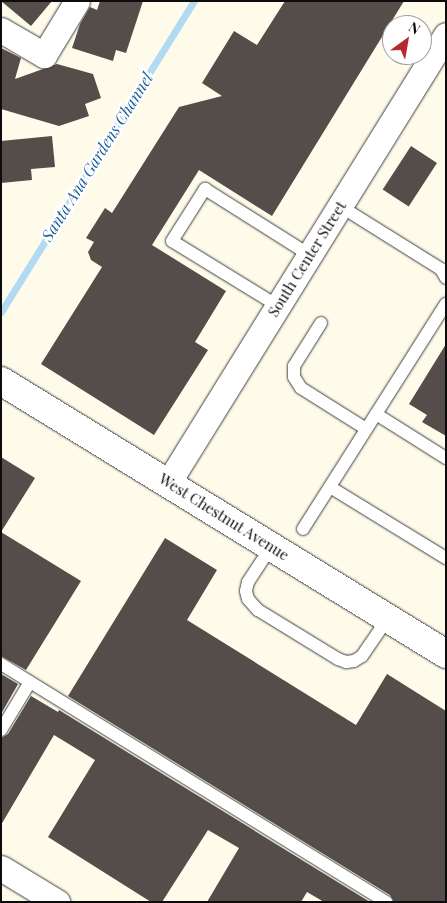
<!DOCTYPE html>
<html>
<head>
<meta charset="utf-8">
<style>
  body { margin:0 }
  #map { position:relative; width:447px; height:903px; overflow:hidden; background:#fefbeb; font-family:"Playfair Display",serif }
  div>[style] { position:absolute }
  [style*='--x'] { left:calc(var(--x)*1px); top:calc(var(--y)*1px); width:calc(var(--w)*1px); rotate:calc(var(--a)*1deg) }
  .stream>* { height:7px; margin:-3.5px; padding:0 3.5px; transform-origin:3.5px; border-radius:3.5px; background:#b2daf3 }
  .building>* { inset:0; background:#544d49; transform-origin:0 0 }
  .roads { filter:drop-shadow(0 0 1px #3f3f3f) drop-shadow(0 0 1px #3f3f3f) }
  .service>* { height:12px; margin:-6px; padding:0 6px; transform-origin:6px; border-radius:6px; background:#fff }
  .minor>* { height:25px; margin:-12.5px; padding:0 12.5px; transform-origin:12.5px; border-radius:12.5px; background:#fff }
  .tertiary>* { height:28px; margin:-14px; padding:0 14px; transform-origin:14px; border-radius:14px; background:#fff }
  span { translate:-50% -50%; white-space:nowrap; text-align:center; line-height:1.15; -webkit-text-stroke:5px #fff; paint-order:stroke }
  .street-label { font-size:15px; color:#0c0c0c }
  .water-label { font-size:16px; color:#1a5f98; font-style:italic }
  .frame { position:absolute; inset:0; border:2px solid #0c0c0c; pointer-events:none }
  .north { position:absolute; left:382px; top:15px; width:50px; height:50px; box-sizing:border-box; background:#fff; border:1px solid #9e9e9e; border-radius:50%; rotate:32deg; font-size:14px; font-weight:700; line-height:20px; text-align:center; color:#0c0c0c }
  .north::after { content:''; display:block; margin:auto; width:18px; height:22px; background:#b6292e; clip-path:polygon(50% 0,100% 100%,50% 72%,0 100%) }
</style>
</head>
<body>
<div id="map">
  <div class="stream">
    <i style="--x:1;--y:312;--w:366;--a:-58.2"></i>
  </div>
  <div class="building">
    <i style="clip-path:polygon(1px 1px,52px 1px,31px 26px)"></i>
    <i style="clip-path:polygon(100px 1px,143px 1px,126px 53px,116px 50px,113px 61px,72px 48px,80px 24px,90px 7px,97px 10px)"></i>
    <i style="clip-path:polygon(285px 1px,404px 1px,272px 216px,199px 170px,152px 245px,226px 291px,195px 342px,208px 350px,154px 435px,41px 364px,102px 267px,91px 260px,88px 252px,94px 242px,86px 238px,105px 208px,112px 213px,179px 107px,222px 96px,202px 83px,234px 31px,257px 45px)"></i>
    <i style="clip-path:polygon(1px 48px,21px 58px,15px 79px,57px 64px,93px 74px,101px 98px,85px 104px,89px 116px,59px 126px,1px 109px)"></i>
    <i style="clip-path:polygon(52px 136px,55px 167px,31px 169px,32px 180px,1px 183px,1px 141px)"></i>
    <i style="left:411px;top:146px;width:31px;height:52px;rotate:33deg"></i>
    <i style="clip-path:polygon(446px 344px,446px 436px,422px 422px,427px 415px,409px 404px)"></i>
    <i style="clip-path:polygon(1px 457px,35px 478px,1px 532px,81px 581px,26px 670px,1px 656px)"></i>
    <i style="clip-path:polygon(165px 538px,217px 570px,187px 620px,356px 725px,387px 674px,446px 711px,446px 902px,394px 902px,390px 895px,68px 696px)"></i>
    <i style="clip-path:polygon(1px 674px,18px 684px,1px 714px)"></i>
    <i style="clip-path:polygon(31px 696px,58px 712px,59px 710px,370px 902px,324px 902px,307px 892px,301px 902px,207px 902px,239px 848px,208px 830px,162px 902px,151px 902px,48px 837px,95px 760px,54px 735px,1px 825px,1px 738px,8px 734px)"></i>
  </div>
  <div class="roads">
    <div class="service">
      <i style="--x:340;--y:206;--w:119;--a:32"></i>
      <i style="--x:441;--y:269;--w:10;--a:61"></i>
      <i style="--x:278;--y:306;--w:124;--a:-148.5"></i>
      <i style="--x:172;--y:241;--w:62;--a:-57.6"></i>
      <i style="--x:205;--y:189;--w:124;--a:32.2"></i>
      <i style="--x:321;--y:323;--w:51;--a:122.1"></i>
      <i style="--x:294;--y:366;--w:11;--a:90"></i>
      <i style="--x:294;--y:377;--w:13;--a:58"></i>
      <i style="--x:301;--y:388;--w:77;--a:32.2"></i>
      <i style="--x:376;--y:414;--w:83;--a:32.2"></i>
      <i style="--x:330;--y:487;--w:136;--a:31.5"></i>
      <i style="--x:303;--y:529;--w:267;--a:-57.6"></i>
      <i style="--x:271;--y:547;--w:42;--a:123.3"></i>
      <i style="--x:248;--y:582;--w:9;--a:103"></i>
      <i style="--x:246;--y:591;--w:8;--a:76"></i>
      <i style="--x:248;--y:599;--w:15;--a:48"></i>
      <i style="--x:258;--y:610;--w:94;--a:31.5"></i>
      <i style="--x:338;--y:659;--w:9;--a:21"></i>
      <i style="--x:346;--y:662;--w:8;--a:-7"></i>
      <i style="--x:354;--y:661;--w:9;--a:-32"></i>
      <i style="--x:362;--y:656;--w:46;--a:-55.6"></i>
      <i style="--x:1;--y:664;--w:453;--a:31.7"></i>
      <i style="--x:1;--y:730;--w:56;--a:-58.9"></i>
    </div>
    <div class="minor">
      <i style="--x:1;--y:30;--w:50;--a:30.2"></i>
      <i style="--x:44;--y:55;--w:63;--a:-58.6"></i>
      <i style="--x:168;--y:483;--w:527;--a:-58.18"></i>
      <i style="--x:1;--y:868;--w:66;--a:31.3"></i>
    </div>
    <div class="tertiary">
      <i style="--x:1;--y:381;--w:522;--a:31.53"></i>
    </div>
  </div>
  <div class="street-label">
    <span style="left:307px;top:259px;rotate:-58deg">South Center Street</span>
    <span style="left:224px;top:517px;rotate:32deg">West Chestnut Avenue</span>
  </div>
  <div class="water-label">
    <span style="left:97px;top:157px;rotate:-58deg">Santa Ana Gardens Channel</span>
  </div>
  <div class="frame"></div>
  <div class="north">N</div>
</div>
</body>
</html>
